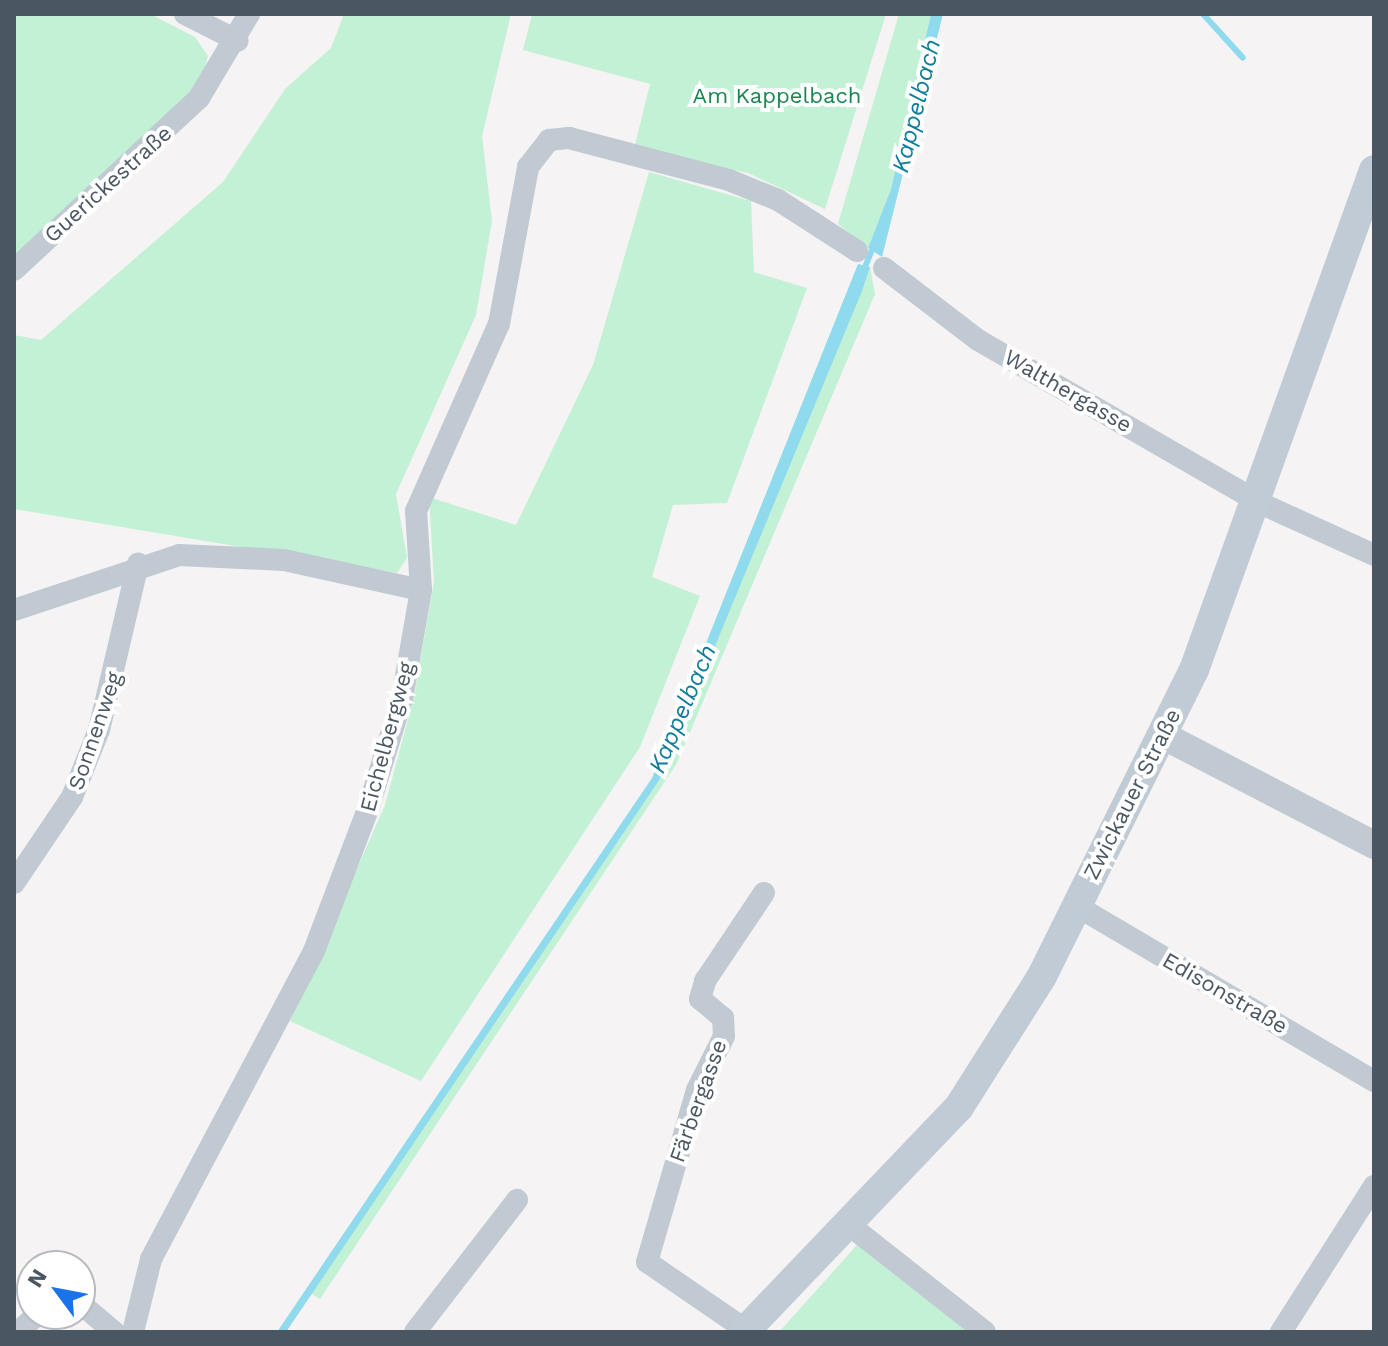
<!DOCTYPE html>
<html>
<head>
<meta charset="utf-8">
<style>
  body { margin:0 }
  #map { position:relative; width:1388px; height:1346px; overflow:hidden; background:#f5f3f3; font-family:"Work Sans",sans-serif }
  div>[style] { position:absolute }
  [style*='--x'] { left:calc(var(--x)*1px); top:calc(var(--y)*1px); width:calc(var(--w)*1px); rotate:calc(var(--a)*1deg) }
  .green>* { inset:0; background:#c3f1d5 }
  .water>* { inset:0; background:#90daee }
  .stream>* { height:6px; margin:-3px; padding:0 3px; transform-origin:3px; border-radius:3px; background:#90daee }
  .minor>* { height:22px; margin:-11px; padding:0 11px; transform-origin:11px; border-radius:11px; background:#c1cad2 }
  .tertiary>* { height:28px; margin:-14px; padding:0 14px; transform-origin:14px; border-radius:14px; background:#c1cad2 }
  .secondary>* { height:30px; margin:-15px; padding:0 15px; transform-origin:15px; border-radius:15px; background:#c1cbd6 }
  span { translate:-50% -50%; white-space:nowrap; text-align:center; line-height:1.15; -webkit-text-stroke:8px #fff; paint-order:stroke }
  .park-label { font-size:22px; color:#17864f }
  .street-label { font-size:22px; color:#4a5661 }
  .water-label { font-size:24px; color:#0c7c9b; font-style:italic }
  .frame { position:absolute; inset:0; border:16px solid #4a5661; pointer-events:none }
  .north { position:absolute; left:16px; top:1250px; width:80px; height:80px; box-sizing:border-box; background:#fff; border:2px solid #b7bbc0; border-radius:50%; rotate:302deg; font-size:22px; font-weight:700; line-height:32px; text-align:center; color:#4a5661 }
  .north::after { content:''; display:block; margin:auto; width:28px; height:36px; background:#1a73e8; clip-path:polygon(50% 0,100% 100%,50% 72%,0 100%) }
</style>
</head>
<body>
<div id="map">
  <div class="green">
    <i style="clip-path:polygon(14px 14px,150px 14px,195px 37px,208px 56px,200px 85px,14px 256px)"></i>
    <i style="clip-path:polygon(344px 14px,511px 14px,482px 136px,492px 221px,476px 315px,396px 494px,407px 558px,397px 573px,14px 509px,14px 335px,41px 340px,223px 182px,285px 89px,331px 48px)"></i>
    <i style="clip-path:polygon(532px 14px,886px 14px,825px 209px,748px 173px,634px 149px,650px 84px,523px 50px)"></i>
    <i style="clip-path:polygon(899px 14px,931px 14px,891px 189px,868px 248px,838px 224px)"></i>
    <i style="clip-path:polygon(649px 172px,751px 201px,754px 272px,807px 288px,727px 503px,673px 505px,652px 577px,700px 596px,640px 747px,421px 1081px,290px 1021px,385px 805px,414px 697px,434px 581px,429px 497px,516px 525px,593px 365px)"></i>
    <i style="clip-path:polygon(870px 267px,875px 294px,677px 763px,320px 1299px,310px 1293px,660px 779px)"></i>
    <i style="clip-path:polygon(857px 1245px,968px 1332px,779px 1332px)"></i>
  </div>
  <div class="water">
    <i style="clip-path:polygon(931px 14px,943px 14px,882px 257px,868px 248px,891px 189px)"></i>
    <i style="clip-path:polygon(858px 264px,870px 267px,862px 291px,660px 779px,286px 1332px,277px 1332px,652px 778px)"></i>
  </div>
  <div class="stream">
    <i style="--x:1203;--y:14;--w:59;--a:47.7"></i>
    <i style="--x:863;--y:272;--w:29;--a:-68"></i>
  </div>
  <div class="minor">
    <i style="--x:185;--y:14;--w:59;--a:27"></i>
    <i style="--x:884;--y:268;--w:118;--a:37.5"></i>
    <i style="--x:978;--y:340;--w:326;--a:30"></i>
    <i style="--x:1260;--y:503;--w:125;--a:24.5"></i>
    <i style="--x:14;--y:270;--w:253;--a:-42.9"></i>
    <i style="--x:199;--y:98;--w:98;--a:-59.2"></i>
    <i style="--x:14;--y:610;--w:174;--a:-18.4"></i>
    <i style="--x:179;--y:555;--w:105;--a:2.7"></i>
    <i style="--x:284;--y:560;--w:140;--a:12.4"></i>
    <i style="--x:14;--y:883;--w:104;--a:-56"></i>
    <i style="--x:72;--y:797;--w:72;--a:-68.1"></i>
    <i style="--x:99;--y:730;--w:171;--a:-76.8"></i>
    <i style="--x:1075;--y:905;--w:347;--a:30.5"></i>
    <i style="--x:848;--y:1224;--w:174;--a:38.2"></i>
    <i style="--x:80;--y:1303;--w:45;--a:40.5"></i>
    <i style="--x:746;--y:1330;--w:120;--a:-145.5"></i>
    <i style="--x:647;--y:1262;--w:179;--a:-73.8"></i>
    <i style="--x:697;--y:1090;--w:60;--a:-63.4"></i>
    <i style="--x:724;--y:1036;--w:18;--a:-93"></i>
    <i style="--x:723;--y:1018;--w:30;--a:-140"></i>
    <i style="--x:700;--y:999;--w:19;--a:-74"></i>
    <i style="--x:705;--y:981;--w:106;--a:-56.2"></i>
    <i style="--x:18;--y:1332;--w:27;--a:-42"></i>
    <i style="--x:133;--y:1332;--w:75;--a:-76.1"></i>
    <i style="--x:151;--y:1259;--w:348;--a:-62.1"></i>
    <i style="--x:314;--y:951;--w:155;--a:-69.2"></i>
    <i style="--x:369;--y:806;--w:112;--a:-72.9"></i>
    <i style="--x:402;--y:699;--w:111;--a:-80.1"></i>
    <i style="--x:421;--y:590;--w:79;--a:-93.6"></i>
    <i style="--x:416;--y:511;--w:205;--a:-66.1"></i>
    <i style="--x:499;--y:324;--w:160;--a:-79.5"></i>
    <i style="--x:528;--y:167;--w:34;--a:-52"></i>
    <i style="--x:549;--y:140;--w:20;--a:-6"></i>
    <i style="--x:569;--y:138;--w:165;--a:14.7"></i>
    <i style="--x:729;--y:180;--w:53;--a:22.2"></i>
    <i style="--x:778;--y:200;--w:94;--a:32.8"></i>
    <i style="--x:415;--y:1332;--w:167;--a:-52.3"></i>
    <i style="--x:1281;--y:1332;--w:173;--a:-57.5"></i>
  </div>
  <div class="tertiary">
    <i style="--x:1164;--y:736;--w:237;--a:27.4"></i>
  </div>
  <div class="secondary">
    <i style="--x:744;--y:1332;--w:311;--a:-46.3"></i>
    <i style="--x:959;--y:1107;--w:155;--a:-57.6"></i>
    <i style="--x:1042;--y:976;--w:342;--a:-63.6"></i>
    <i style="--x:1194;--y:670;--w:531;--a:-70.2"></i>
  </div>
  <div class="park-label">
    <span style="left:777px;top:96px">Am Kappelbach</span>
  </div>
  <div class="street-label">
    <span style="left:108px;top:184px;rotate:-42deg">Guerickestraße</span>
    <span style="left:1068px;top:391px;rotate:30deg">Walthergasse</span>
    <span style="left:95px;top:731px;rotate:-71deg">Sonnenweg</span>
    <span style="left:387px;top:737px;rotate:-75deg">Eichelbergweg</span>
    <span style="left:1132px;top:794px;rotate:-63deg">Zwickauer Straße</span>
    <span style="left:1225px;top:993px;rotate:30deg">Edisonstraße</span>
    <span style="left:698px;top:1101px;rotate:-70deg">Färbergasse</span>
  </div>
  <div class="water-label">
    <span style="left:917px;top:106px;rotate:-76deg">Kappelbach</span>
    <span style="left:683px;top:709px;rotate:-67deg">Kappelbach</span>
  </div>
  <div class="frame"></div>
  <div class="north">N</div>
</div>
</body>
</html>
